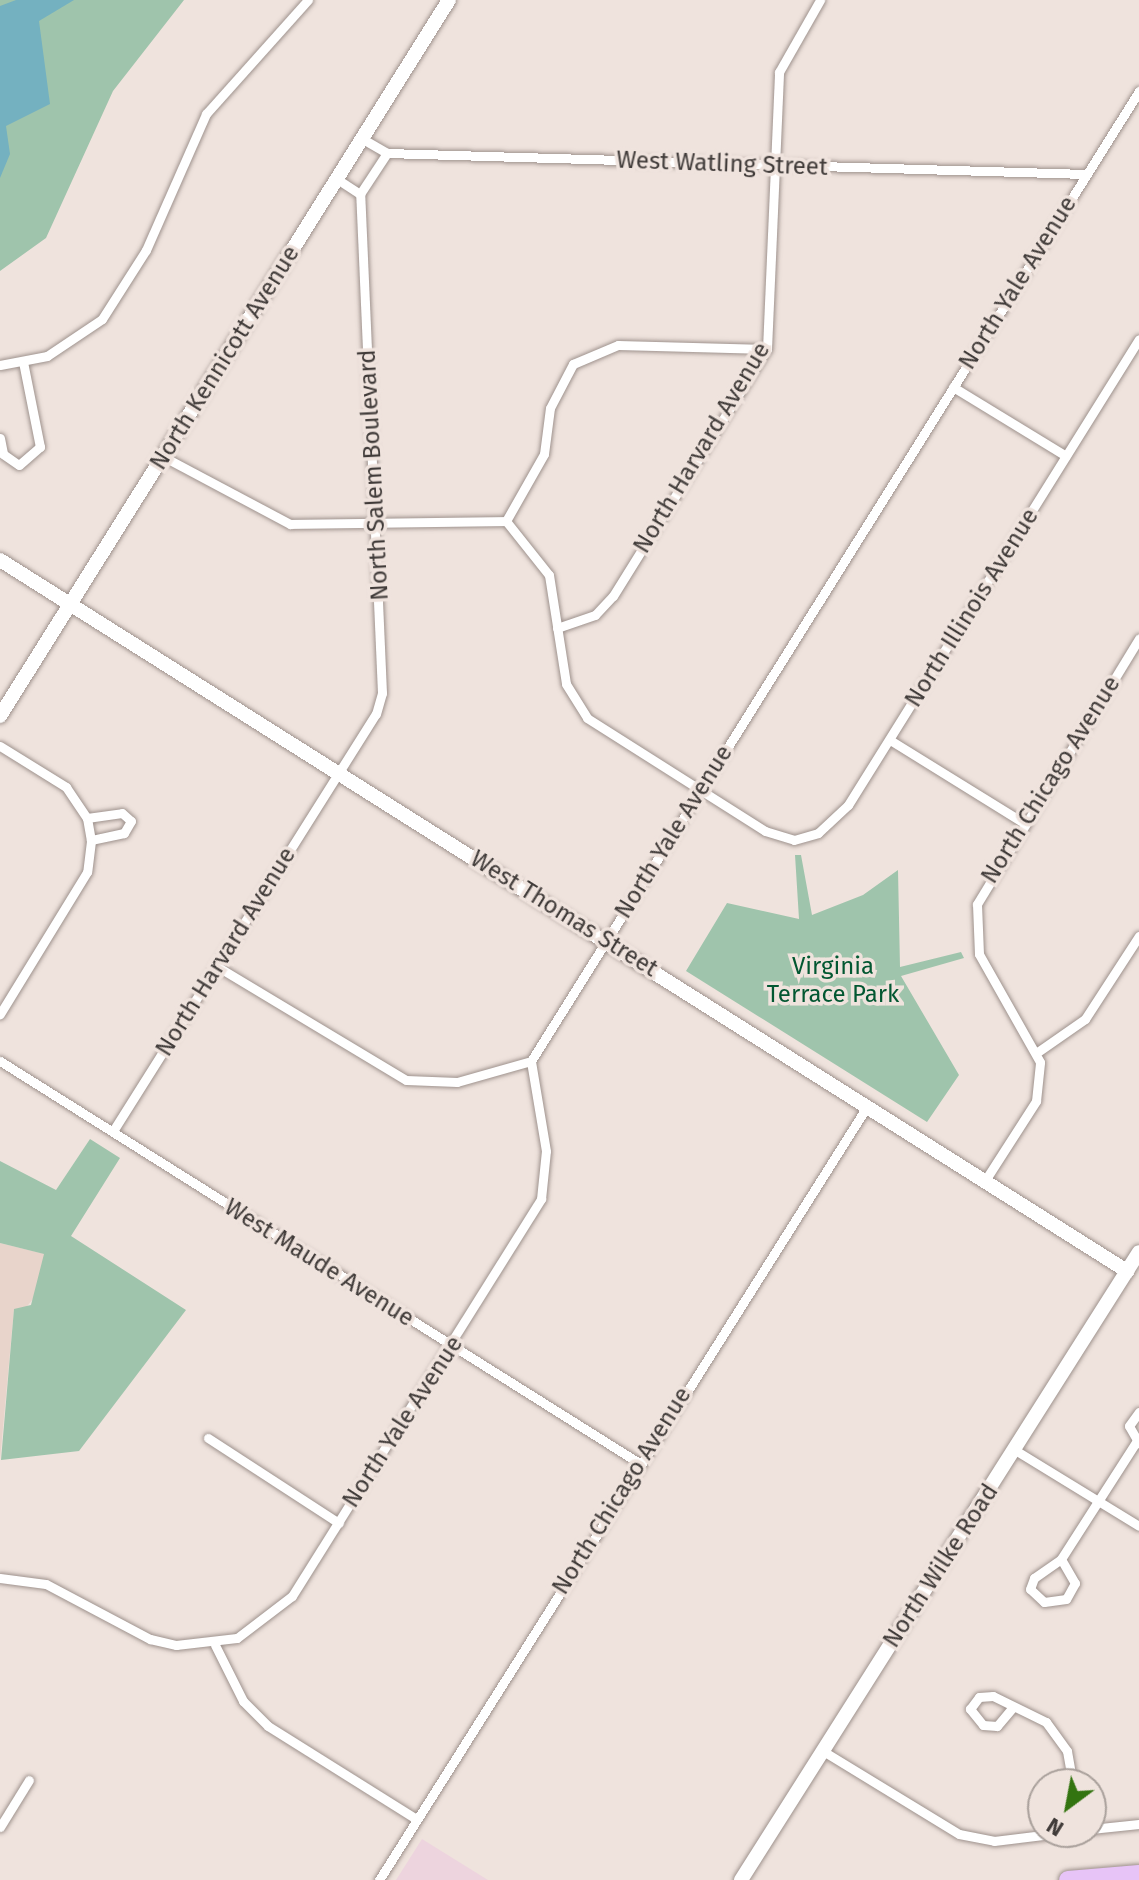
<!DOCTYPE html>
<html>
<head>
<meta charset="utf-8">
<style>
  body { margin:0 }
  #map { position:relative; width:1139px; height:1880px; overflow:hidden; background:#efe3dd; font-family:"Fira Sans",sans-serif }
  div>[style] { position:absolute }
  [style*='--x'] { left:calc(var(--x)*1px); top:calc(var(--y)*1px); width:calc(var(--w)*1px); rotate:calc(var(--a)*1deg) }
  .industrial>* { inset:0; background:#edd4de }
  .built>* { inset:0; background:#e8d4cb }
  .green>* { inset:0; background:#9fc4ac }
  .water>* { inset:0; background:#74b1c0 }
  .roads { filter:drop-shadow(0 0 2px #9e928d) drop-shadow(0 0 2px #9e928d) }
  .street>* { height:9px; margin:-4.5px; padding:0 4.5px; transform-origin:4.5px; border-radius:4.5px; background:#fff }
  .secondary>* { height:14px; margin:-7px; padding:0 7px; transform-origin:7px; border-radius:7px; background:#fff }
  .highway>* { height:18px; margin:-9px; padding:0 9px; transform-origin:9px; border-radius:9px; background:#e7c4f7 }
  span { translate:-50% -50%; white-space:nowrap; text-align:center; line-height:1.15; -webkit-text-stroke:7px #efe3dd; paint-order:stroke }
  .street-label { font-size:24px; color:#403b39 }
  .park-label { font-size:24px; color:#025731 }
  .north { position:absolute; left:1027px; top:1768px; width:80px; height:80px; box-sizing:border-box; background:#efe3dd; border:2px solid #a9a09b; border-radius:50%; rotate:212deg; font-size:22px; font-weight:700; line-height:32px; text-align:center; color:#403b39 }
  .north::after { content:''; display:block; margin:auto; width:28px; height:36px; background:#337410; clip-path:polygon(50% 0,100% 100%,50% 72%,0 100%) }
</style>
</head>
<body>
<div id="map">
  <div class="industrial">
    <i style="clip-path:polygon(422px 1839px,488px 1880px,396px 1880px)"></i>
  </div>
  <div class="built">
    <i style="clip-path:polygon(0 1243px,45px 1254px,37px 1294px,24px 1310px,14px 1309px,0 1460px)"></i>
  </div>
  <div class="green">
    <i style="clip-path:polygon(0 0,184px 0,113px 91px,46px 238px,0 271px)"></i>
    <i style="clip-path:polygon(795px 855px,801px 855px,812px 915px,863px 895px,898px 870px,900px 967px,961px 952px,964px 958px,901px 976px,959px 1075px,927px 1122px,686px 971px,727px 903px,799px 919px)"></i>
    <i style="clip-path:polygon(90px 1139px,120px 1158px,71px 1236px,186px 1310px,79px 1451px,1px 1460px,14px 1309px,31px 1305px,44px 1254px,0 1243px,0 1161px,56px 1190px)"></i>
  </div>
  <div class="water">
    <i style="clip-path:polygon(16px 0,74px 0,39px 21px,50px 104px,6px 126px,10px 154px,0 178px,0 6px)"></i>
  </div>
  <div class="roads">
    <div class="street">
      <i style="--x:361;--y:138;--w:30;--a:30"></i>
      <i style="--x:387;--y:153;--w:699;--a:1.72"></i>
      <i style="--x:360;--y:194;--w:49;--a:-56.6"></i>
      <i style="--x:0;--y:365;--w:48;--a:-10.8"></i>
      <i style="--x:47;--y:356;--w:66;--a:-33.9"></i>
      <i style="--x:102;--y:319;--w:82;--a:-57.5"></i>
      <i style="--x:146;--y:250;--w:149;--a:-66.2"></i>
      <i style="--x:206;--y:114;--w:153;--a:-48.2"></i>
      <i style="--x:953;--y:387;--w:132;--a:31.4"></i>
      <i style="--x:0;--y:438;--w:16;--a:79"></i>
      <i style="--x:3;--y:454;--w:19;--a:35"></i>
      <i style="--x:19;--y:465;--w:28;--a:-41"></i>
      <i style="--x:40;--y:447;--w:87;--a:-101.3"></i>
      <i style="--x:164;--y:457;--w:143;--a:28"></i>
      <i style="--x:290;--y:524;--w:216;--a:-0.8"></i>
      <i style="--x:506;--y:521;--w:69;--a:51.5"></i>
      <i style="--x:549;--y:575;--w:110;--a:81.1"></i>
      <i style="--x:566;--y:684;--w:40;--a:58"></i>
      <i style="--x:587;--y:718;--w:211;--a:32.4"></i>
      <i style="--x:765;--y:831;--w:30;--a:17"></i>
      <i style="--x:794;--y:840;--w:25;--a:-16"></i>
      <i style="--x:818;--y:833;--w:41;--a:-43"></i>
      <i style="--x:848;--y:805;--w:549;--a:-58.02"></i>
      <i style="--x:506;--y:521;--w:77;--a:-60.4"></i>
      <i style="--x:544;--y:454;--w:46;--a:-82.6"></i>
      <i style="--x:550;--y:408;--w:50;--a:-62.4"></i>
      <i style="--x:573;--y:364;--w:49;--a:-22.9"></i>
      <i style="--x:618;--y:345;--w:149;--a:1.5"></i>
      <i style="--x:557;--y:628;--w:40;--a:-18.9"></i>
      <i style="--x:595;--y:615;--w:26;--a:-47"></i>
      <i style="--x:613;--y:596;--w:291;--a:-58.1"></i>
      <i style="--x:767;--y:349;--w:277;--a:-87.5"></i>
      <i style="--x:779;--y:72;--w:83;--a:-60.3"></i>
      <i style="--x:890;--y:740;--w:155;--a:31.8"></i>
      <i style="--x:0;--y:746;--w:78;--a:31.8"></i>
      <i style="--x:66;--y:787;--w:37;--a:56"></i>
      <i style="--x:87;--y:818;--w:23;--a:80"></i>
      <i style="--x:91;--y:841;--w:31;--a:97"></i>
      <i style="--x:87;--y:872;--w:167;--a:121.5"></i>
      <i style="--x:87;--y:818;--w:35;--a:-8"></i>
      <i style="--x:122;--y:813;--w:12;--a:42"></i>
      <i style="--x:131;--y:821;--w:14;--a:120"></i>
      <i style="--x:124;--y:833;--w:34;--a:168"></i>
      <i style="--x:218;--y:967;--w:219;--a:31"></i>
      <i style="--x:406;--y:1080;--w:51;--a:2.2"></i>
      <i style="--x:457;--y:1082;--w:77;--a:-15.8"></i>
      <i style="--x:1039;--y:1051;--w:56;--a:-34.8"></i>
      <i style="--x:1085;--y:1019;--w:99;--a:-57"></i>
      <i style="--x:0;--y:1061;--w:755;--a:32.17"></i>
      <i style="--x:113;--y:1131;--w:493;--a:-57.8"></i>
      <i style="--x:376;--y:714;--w:22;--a:-74"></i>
      <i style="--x:382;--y:693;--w:499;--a:-92.5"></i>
      <i style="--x:360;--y:194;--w:27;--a:-147"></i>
      <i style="--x:986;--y:1179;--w:93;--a:-57.3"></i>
      <i style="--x:1036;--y:1101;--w:39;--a:-84"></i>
      <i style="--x:1040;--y:1062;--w:124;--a:-119.5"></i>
      <i style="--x:979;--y:954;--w:50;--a:-92.3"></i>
      <i style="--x:977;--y:904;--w:311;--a:-58.6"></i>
      <i style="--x:1139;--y:1412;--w:17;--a:126"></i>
      <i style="--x:1129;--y:1426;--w:20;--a:60"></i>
      <i style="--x:208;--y:1438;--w:156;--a:33"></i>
      <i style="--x:1015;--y:1450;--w:145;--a:31.5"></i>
      <i style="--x:1061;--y:1559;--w:28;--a:60"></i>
      <i style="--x:1075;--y:1583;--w:18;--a:119"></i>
      <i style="--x:1066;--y:1599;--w:22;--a:172"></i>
      <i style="--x:1044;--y:1602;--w:19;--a:-137"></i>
      <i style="--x:1030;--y:1589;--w:12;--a:-70"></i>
      <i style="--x:1034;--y:1578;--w:33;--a:-35"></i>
      <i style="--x:1061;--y:1559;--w:139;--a:-57.3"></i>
      <i style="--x:0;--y:1578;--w:46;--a:7.4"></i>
      <i style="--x:46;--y:1584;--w:118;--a:27.9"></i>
      <i style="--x:150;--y:1639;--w:27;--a:13"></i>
      <i style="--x:176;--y:1645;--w:61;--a:-6.5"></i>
      <i style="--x:237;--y:1638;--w:69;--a:-37.4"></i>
      <i style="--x:292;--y:1596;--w:469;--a:-57.9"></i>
      <i style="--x:541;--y:1199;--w:48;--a:-84.1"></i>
      <i style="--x:546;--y:1151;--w:91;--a:-99.5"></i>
      <i style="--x:531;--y:1061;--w:1145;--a:-57.92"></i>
      <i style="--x:215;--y:1645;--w:63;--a:63.4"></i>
      <i style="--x:243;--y:1701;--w:35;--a:45"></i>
      <i style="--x:268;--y:1726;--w:175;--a:32.1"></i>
      <i style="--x:1013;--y:1707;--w:25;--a:130"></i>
      <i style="--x:997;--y:1726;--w:14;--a:-176"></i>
      <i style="--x:983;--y:1725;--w:21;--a:-129"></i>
      <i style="--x:970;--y:1709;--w:15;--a:-53"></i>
      <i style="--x:979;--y:1697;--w:14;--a:-4"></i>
      <i style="--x:993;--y:1696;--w:59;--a:26.1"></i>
      <i style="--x:1046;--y:1722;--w:36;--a:54"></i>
      <i style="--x:1067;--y:1751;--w:34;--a:80"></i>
      <i style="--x:823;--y:1751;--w:159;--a:31.4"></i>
      <i style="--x:959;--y:1834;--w:36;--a:11"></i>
      <i style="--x:994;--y:1841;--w:74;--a:-7"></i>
      <i style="--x:0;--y:1827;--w:55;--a:-58.3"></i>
      <i style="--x:1091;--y:1829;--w:48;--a:-5.9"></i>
      <i style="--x:379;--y:1880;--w:916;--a:-57.75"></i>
    </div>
    <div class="secondary">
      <i style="--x:0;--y:560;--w:1333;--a:32.25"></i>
      <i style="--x:0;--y:716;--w:845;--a:-57.91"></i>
      <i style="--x:741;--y:1880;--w:743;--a:-57.64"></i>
    </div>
    <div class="highway">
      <i style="--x:1068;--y:1880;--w:71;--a:-4.8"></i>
    </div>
  </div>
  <div class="street-label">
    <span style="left:722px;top:164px;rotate:2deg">West Watling Street</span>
    <span style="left:1018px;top:283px;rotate:-58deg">North Yale Avenue</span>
    <span style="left:225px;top:358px;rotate:-58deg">North Kennicott Avenue</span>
    <span style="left:702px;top:448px;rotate:-59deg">North Harvard Avenue</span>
    <span style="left:374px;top:475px;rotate:-93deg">North Salem Boulevard</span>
    <span style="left:972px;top:608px;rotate:-58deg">North Illinois Avenue</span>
    <span style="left:1051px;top:780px;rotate:-58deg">North Chicago Avenue</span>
    <span style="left:674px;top:832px;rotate:-58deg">North Yale Avenue</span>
    <span style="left:564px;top:914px;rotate:32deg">West Thomas Street</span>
    <span style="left:226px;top:952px;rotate:-58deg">North Harvard Avenue</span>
    <span style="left:319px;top:1263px;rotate:32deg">West Maude Avenue</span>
    <span style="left:403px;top:1422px;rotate:-57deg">North Yale Avenue</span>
    <span style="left:622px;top:1491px;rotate:-58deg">North Chicago Avenue</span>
    <span style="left:941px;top:1566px;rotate:-57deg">North Wilke Road</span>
  </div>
  <div class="park-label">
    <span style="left:833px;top:981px">Virginia<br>Terrace Park</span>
  </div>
  <div class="north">N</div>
</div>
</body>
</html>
